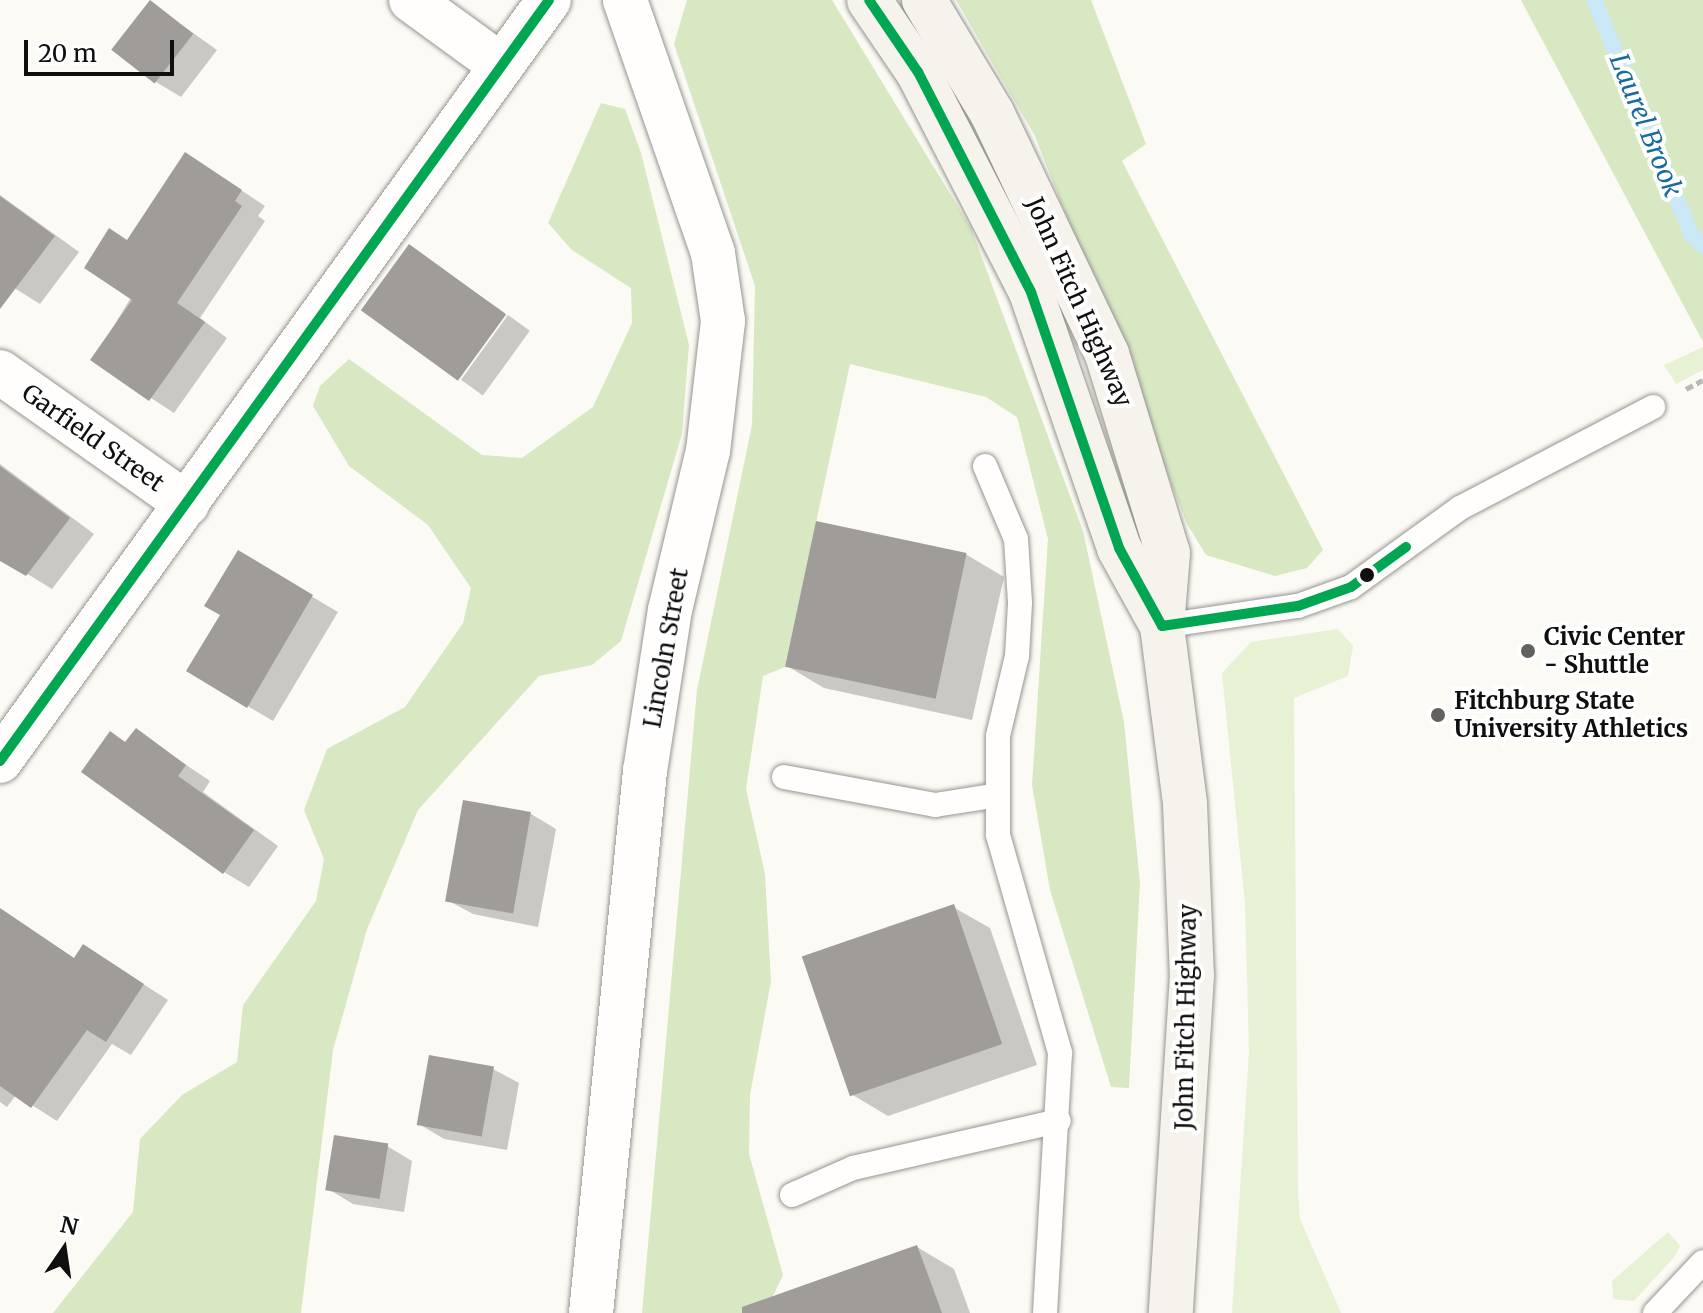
<!DOCTYPE html>
<html>
<head>
<meta charset="utf-8">
<style>
  body { margin:0 }
  #map { position:relative; width:1703px; height:1313px; overflow:hidden; background:#fcfaf4; font-family:Merriweather,serif }
  div>[style] { position:absolute }
  [style*='--x'] { left:calc(var(--x)*1px); top:calc(var(--y)*1px); width:calc(var(--w)*1px); rotate:calc(var(--a)*1deg) }
  .green>* { inset:0; background:#e7f1d4 }
  .forest>* { inset:0; background:#d7e8c2 }
  .shadow>* { inset:0; background:#0003; transform-origin:0 0 }
  .stream>* { height:16px; margin:-8px; padding:0 8px; transform-origin:8px; border-radius:8px; background:#cae8f5 }
  .building>* { inset:0; background:#9f9c99; transform-origin:0 0 }
  .path>* { height:5px; margin-top:-2.5px; transform-origin:0; background:repeating-linear-gradient(90deg,#b9b9b8 0 8px,transparent 0 12px) }
  .roads { filter:drop-shadow(0 0 2px #969592) drop-shadow(0 0 2px #969592) }
  .service>* { height:24px; margin:-12px; padding:0 12px; transform-origin:12px; border-radius:12px; background:#fffefd }
  .minor>* { height:44px; margin:-22px; padding:0 22px; transform-origin:22px; border-radius:22px; background:#fffefd }
  .tertiary>* { height:44px; margin:-22px; padding:0 22px; transform-origin:22px; border-radius:22px; background:#fffefd }
  .secondary>* { height:44px; margin:-22px; padding:0 22px; transform-origin:22px; border-radius:22px; background:#f5f3eb }
  .bus-1>* { height:10px; margin:-5px; padding:0 5px; transform-origin:5px; border-radius:5px; background:#00a651 }
  .dots>* { width:22px; height:22px; translate:-50% -50%; box-sizing:border-box; border:4px solid #fff; border-radius:50% }
  span { translate:-50% -50%; white-space:nowrap; text-align:center; line-height:1.15; -webkit-text-stroke:8px #fff; paint-order:stroke }
  .street-label { font-size:24px; color:#0f0f0f }
  .poi-label { font-size:24px; color:#0f0f0f; font-weight:700 }
  .left { translate:0 -50%; text-align:left }
  .water-label { font-size:26px; color:#176ba1; font-style:italic }
  .north { position:absolute; left:24px; top:1209px; width:80px; height:80px; -webkit-text-stroke:6px #fff; paint-order:stroke; rotate:13deg; font-size:22px; font-weight:700; line-height:32px; text-align:center; color:#0f0f0f }
  .north::after { content:''; display:block; margin:auto; width:28px; height:36px; background:#0f0f0f; clip-path:polygon(50% 0,100% 100%,50% 72%,0 100%) }
  .scale { position:absolute; left:24px; top:40px; width:150px; height:36px; box-sizing:border-box; border:4px solid #0f0f0f; border-top:0; padding-left:10px; font-size:24px; line-height:28px; white-space:nowrap; color:#0f0f0f; -webkit-text-stroke:6px #fff; paint-order:stroke }
</style>
</head>
<body>
<div id="map">
  <div class="green">
    <i style="clip-path:polygon(1703px 347px,1703px 370px,1676px 384px,1664px 365px)"></i>
    <i style="clip-path:polygon(1338px 629px,1353px 646px,1348px 676px,1294px 698px,1298px 1192px,1300px 1219px,1341px 1313px,1232px 1313px,1249px 1052px,1245px 904px,1222px 673px,1251px 642px)"></i>
    <i style="clip-path:polygon(1668px 1232px,1680px 1246px,1675px 1256px,1634px 1301px,1613px 1299px,1612px 1281px)"></i>
  </div>
  <div class="forest">
    <i style="clip-path:polygon(687px 0,832px 0,971px 228px,1083px 531px,1124px 722px,1140px 883px,1129px 1088px,1111px 1087px,1050px 890px,1032px 785px,1048px 539px,1017px 417px,986px 397px,850px 364px,785px 667px,763px 676px,746px 789px,765px 874px,771px 981px,750px 1095px,749px 1154px,783px 1275px,773px 1296px,779px 1313px,642px 1313px,697px 690px,752px 425px,755px 286px,674px 44px)"></i>
    <i style="clip-path:polygon(956px 0,1091px 0,1146px 144px,1122px 161px,1323px 550px,1307px 568px,1275px 576px,1206px 555px,1187px 524px,1035px 136px)"></i>
    <i style="clip-path:polygon(1521px 0,1703px 0,1703px 342px)"></i>
    <i style="clip-path:polygon(601px 103px,625px 109px,641px 153px,689px 345px,682px 434px,621px 641px,592px 665px,539px 676px,418px 810px,367px 929px,333px 1050px,301px 1313px,53px 1313px,133px 1212px,140px 1139px,182px 1095px,237px 1062px,243px 1005px,316px 901px,324px 859px,304px 810px,327px 749px,405px 707px,463px 623px,471px 588px,428px 525px,349px 466px,313px 406px,320px 386px,349px 359px,482px 455px,522px 458px,593px 407px,632px 323px,631px 288px,572px 250px,548px 223px)"></i>
  </div>
  <div class="shadow">
    <i style="clip-path:polygon(151px 3px,217px 50px,181px 97px,156px 82px)"></i>
    <i style="clip-path:polygon(209px 169px,265px 206px,258px 216px,265px 221px,200px 318px,227px 338px,174px 413px,93px 360px)"></i>
    <i style="clip-path:polygon(0 195px,79px 252px,40px 304px,0 279px)"></i>
    <i style="clip-path:polygon(410px 247px,505px 313px,458px 378px)"></i>
    <i style="left:508px;top:315px;width:27px;height:80px;rotate:36deg"></i>
    <i style="clip-path:polygon(0 464px,94px 534px,52px 589px,0 557px)"></i>
    <i style="clip-path:polygon(818px 524px,967px 555px,1004px 577px,972px 720px,824px 688px,787px 666px)"></i>
    <i style="clip-path:polygon(238px 553px,338px 612px,273px 721px,188px 671px,222px 614px)"></i>
    <i style="clip-path:polygon(136px 731px,210px 781px,203px 792px,278px 846px,249px 887px,224px 872px,111px 734px,127px 743px)"></i>
    <i style="clip-path:polygon(464px 802px,531px 814px,556px 829px,538px 927px,473px 914px,447px 900px)"></i>
    <i style="clip-path:polygon(953px 907px,990px 928px,1037px 1065px,888px 1116px,851px 1094px)"></i>
    <i style="clip-path:polygon(0 910px,75px 959px,84px 946px,168px 1000px,131px 1055px,112px 1044px,57px 1121px,16px 1095px,7px 1107px,0 1102px)"></i>
    <i style="clip-path:polygon(493px 1069px,519px 1083px,507px 1150px,444px 1139px,419px 1124px)"></i>
    <i style="clip-path:polygon(387px 1146px,412px 1161px,404px 1212px,353px 1204px,328px 1189px)"></i>
    <i style="clip-path:polygon(917px 1247px,954px 1269px,970px 1313px,781px 1313px)"></i>
  </div>
  <div class="stream">
    <i style="--x:1594;--y:0;--w:255;--a:67.4"></i>
    <i style="--x:1692;--y:235;--w:16;--a:45"></i>
  </div>
  <div class="building">
    <i style="left:150px;top:0;width:55px;height:63px;rotate:38deg"></i>
    <i style="clip-path:polygon(185px 152px,242px 190px,235px 201px,242px 206px,177px 303px,205px 322px,149px 401px,90px 360px,132px 300px,84px 268px,109px 228px,127px 240px)"></i>
    <i style="clip-path:polygon(0 196px,55px 236px,0 309px)"></i>
    <i style="left:409px;top:244px;width:120px;height:82px;rotate:36deg"></i>
    <i style="clip-path:polygon(0 466px,70px 518px,26px 576px,0 561px)"></i>
    <i style="left:816px;top:521px;width:154px;height:149px;rotate:12deg"></i>
    <i style="clip-path:polygon(238px 550px,313px 595px,247px 708px,186px 671px,220px 615px,204px 606px)"></i>
    <i style="clip-path:polygon(136px 728px,186px 765px,178px 776px,254px 830px,223px 874px,81px 772px,110px 731px,125px 742px)"></i>
    <i style="left:463px;top:800px;width:69px;height:103px;rotate:10deg"></i>
    <i style="left:954px;top:904px;width:148px;height:161px;rotate:71deg"></i>
    <i style="clip-path:polygon(0 908px,74px 958px,83px 944px,144px 984px,106px 1042px,87px 1030px,31px 1108px,0 1086px)"></i>
    <i style="left:429px;top:1055px;width:66px;height:71px;rotate:10deg"></i>
    <i style="left:334px;top:1135px;width:55px;height:56px;rotate:9deg"></i>
    <i style="clip-path:polygon(917px 1245px,942px 1313px,742px 1313px,742px 1307px)"></i>
  </div>
  <div class="path">
    <i style="--x:1686;--y:389;--w:19;--a:-28"></i>
  </div>
  <div class="roads">
    <div class="service">
      <i style="--x:985;--y:466;--w:79;--a:67"></i>
      <i style="--x:1016;--y:539;--w:64;--a:86.4"></i>
      <i style="--x:1020;--y:603;--w:53;--a:93.2"></i>
      <i style="--x:1017;--y:656;--w:82;--a:103.4"></i>
      <i style="--x:998;--y:736;--w:99;--a:90"></i>
      <i style="--x:998;--y:835;--w:227;--a:74.1"></i>
      <i style="--x:1060;--y:1053;--w:260;--a:93.3"></i>
      <i style="--x:1162;--y:626;--w:137;--a:-8.4"></i>
      <i style="--x:1298;--y:606;--w:56;--a:-19.7"></i>
      <i style="--x:1351;--y:587;--w:135;--a:-35.9"></i>
      <i style="--x:1460;--y:508;--w:218;--a:-27.6"></i>
      <i style="--x:784;--y:777;--w:154;--a:10.5"></i>
      <i style="--x:935;--y:805;--w:59;--a:-8.8"></i>
      <i style="--x:792;--y:1195;--w:67;--a:-23.9"></i>
      <i style="--x:853;--y:1168;--w:211;--a:-12.9"></i>
      <i style="--x:1655;--y:1313;--w:70;--a:-46.7"></i>
    </div>
    <div class="minor">
      <i style="--x:411;--y:0;--w:109;--a:36"></i>
      <i style="--x:0;--y:372;--w:229;--a:35.2"></i>
      <i style="--x:591;--y:1313;--w:545;--a:-84.31"></i>
      <i style="--x:645;--y:771;--w:163;--a:-81.2"></i>
      <i style="--x:670;--y:610;--w:163;--a:-76.6"></i>
      <i style="--x:708;--y:451;--w:131;--a:-83.4"></i>
      <i style="--x:723;--y:321;--w:69;--a:-98.4"></i>
      <i style="--x:713;--y:253;--w:268;--a:-109.2"></i>
    </div>
    <div class="tertiary">
      <i style="--x:0;--y:761;--w:938;--a:-54.19"></i>
    </div>
    <div class="secondary">
      <i style="--x:869;--y:0;--w:87;--a:55.8"></i>
      <i style="--x:918;--y:72;--w:247;--a:62.8"></i>
      <i style="--x:1031;--y:292;--w:271;--a:71"></i>
      <i style="--x:1119;--y:548;--w:89;--a:61.1"></i>
      <i style="--x:924;--y:0;--w:132;--a:59"></i>
      <i style="--x:992;--y:113;--w:267;--a:64.5"></i>
      <i style="--x:1107;--y:354;--w:208;--a:73"></i>
      <i style="--x:1168;--y:553;--w:73;--a:94.7"></i>
      <i style="--x:1162;--y:626;--w:179;--a:82.6"></i>
      <i style="--x:1185;--y:804;--w:171;--a:87.7"></i>
      <i style="--x:1192;--y:975;--w:339;--a:93.6"></i>
    </div>
  </div>
  <div class="bus-1">
    <i style="--x:869;--y:0;--w:87;--a:55.8"></i>
    <i style="--x:918;--y:72;--w:247;--a:62.8"></i>
    <i style="--x:1031;--y:292;--w:271;--a:71"></i>
    <i style="--x:1119;--y:548;--w:89;--a:61.1"></i>
    <i style="--x:1162;--y:626;--w:137;--a:-8.4"></i>
    <i style="--x:1298;--y:606;--w:56;--a:-19.7"></i>
    <i style="--x:1351;--y:587;--w:68;--a:-36"></i>
    <i style="--x:0;--y:761;--w:938;--a:-54.19"></i>
  </div>
  <div class="dots">
    <i style="left:1367px;top:575px;background:#0f0f0f"></i>
    <i style="left:1528px;top:651px;background:#62615f"></i>
    <i style="left:1438px;top:715px;background:#62615f"></i>
  </div>
  <div class="street-label">
    <span style="left:1079px;top:302px;rotate:66deg">John Fitch Highway</span>
    <span style="left:93px;top:438px;rotate:35deg">Garfield Street</span>
    <span style="left:666px;top:648px;rotate:-80deg">Lincoln Street</span>
    <span style="left:1186px;top:1017px;rotate:-89deg">John Fitch Highway</span>
  </div>
  <div class="poi-label">
    <span class="left" style="left:1544px;top:651px">Civic Center<br>- Shuttle</span>
    <span class="left" style="left:1454px;top:715px">Fitchburg State<br>University Athletics</span>
  </div>
  <div class="water-label">
    <span style="left:1646px;top:125px;rotate:68deg">Laurel Brook</span>
  </div>
  <div class="north">N</div>
  <div class="scale">20 m</div>
</div>
</body>
</html>
